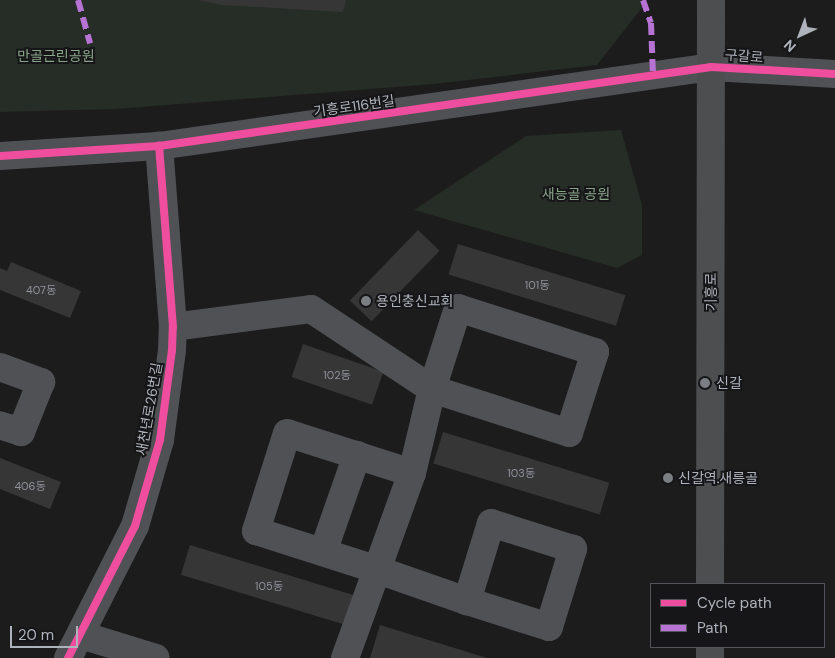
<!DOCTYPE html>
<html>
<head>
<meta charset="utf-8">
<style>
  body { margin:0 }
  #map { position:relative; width:835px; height:658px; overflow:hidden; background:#1c1c1c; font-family:"DM Sans","Noto Sans KR",sans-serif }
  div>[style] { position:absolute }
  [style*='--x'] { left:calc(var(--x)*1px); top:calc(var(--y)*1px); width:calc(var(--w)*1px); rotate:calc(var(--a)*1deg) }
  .green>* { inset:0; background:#262c26 }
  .building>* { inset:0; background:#363637; transform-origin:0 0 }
  .minor>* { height:28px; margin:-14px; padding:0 14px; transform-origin:14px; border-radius:14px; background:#505154 }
  .major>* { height:28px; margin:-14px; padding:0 14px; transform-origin:14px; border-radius:14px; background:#4d4e50 }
  .quiet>* { height:6px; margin-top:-3px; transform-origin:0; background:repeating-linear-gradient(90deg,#b673d3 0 12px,transparent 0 18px) }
  .cycleway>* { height:8px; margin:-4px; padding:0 4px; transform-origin:4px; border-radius:4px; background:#ef4d9e }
  .dots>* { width:14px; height:14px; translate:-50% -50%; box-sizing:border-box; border:2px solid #161618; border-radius:50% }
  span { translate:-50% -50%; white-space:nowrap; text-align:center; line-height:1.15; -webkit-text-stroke:4px #161618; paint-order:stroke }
  .number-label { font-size:11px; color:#90939a }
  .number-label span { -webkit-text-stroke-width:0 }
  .park-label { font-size:14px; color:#88a389 }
  .street-label { font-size:14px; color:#aeb2bb }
  .poi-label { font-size:14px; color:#aeb2bb }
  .left { translate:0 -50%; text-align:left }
  .legend { position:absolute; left:650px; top:583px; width:175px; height:65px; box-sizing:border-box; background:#161618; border:1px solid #535459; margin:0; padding:6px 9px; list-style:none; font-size:15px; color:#aeb2bb }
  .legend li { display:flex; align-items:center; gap:10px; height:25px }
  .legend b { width:25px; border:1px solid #535459 }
  .north { position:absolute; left:775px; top:10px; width:50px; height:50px; -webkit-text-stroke:4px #161618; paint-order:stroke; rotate:223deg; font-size:14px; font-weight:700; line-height:20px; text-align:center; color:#aeb2bb }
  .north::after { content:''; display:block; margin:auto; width:18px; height:22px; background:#aeb2bb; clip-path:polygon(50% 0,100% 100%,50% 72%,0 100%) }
  .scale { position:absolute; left:10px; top:626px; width:68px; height:22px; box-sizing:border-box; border:2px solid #aeb2bb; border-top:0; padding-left:6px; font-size:15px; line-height:18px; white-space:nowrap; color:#aeb2bb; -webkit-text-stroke:4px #161618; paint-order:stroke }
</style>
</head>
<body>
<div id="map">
  <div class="green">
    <i style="clip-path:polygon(0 0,644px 0,644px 5px,597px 65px,434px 84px,116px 109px,0 112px)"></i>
    <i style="clip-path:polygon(621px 130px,642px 205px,642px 255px,617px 268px,414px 210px,526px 136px)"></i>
  </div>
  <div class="building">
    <i style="clip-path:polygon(198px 0,346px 0,343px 12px,222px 5px)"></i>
    <i style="left:418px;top:230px;width:30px;height:98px;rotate:44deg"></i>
    <i style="left:458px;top:244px;width:175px;height:32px;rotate:17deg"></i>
    <i style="clip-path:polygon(11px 262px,81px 291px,70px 318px,0 290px,0 268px,7px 271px)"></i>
    <i style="left:303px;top:344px;width:85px;height:35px;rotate:19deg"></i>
    <i style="left:443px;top:432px;width:174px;height:33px;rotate:17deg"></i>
    <i style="clip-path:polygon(0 458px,61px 482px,50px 509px,0 489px)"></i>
    <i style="left:190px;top:545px;width:175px;height:31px;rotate:17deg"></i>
    <i style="clip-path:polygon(380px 625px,487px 658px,370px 658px)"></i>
  </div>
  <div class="minor">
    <i style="--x:0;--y:156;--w:159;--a:-3.6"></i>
    <i style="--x:159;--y:146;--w:558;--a:-8.14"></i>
    <i style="--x:711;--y:67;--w:124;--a:3.2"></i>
    <i style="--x:458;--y:308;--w:144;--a:17.8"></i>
    <i style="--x:595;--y:352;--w:85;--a:107.8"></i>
    <i style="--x:569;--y:433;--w:144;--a:-162.2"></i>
    <i style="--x:432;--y:389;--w:85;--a:-72.2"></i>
    <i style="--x:173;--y:327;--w:139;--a:-7.4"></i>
    <i style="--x:311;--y:309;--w:145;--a:33.5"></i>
    <i style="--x:432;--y:389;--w:86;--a:103.4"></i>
    <i style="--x:412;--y:473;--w:197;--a:109.9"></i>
    <i style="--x:0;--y:367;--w:44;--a:20.1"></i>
    <i style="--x:41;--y:382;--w:54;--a:111.8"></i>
    <i style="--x:21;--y:432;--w:22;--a:-162"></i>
    <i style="--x:412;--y:473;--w:131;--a:-162.3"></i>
    <i style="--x:287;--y:433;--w:103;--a:107.6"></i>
    <i style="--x:256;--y:531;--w:128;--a:17.7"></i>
    <i style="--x:378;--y:570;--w:94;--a:19.2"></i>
    <i style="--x:467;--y:601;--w:86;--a:17.6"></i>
    <i style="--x:549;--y:627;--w:82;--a:-72.9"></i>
    <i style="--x:573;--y:549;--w:86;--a:-162.4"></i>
    <i style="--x:491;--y:523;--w:82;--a:107.1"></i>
    <i style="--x:323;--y:552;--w:103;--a:-70.7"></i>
    <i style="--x:81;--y:635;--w:78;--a:17"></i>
    <i style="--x:68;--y:658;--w:148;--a:-63.1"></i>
    <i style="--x:135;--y:526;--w:90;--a:-73.8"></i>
    <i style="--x:160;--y:440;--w:91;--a:-82.4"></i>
    <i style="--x:172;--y:350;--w:23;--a:-88"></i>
    <i style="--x:173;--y:327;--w:182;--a:-94.4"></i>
  </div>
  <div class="major">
    <i style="--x:710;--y:584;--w:584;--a:-89.9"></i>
    <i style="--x:710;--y:658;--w:11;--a:-90"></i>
  </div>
  <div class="quiet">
    <i style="--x:78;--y:0;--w:45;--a:74.4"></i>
    <i style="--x:643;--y:0;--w:24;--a:71"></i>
    <i style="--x:651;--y:23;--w:52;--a:87.8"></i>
  </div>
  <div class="cycleway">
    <i style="--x:0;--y:156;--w:159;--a:-3.6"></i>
    <i style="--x:159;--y:146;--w:558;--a:-8.14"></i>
    <i style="--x:711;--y:67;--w:124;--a:3.2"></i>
    <i style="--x:68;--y:658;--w:148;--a:-63.1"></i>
    <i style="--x:135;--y:526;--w:90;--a:-73.8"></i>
    <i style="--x:160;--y:440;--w:91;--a:-82.4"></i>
    <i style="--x:172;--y:350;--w:23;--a:-88"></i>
    <i style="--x:173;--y:327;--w:182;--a:-94.4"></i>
  </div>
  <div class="dots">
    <i style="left:366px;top:301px;background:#7b7e83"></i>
    <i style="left:705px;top:383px;background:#7b7e83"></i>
    <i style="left:668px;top:478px;background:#7b7e83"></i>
  </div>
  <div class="number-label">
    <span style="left:537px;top:285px">101동</span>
    <span style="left:41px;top:290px">407동</span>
    <span style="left:337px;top:375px">102동</span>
    <span style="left:521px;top:473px">103동</span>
    <span style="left:30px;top:486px">406동</span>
    <span style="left:269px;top:586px">105동</span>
  </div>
  <div class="park-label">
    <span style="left:56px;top:56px">만골근린공원</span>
    <span style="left:576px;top:194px">새능골 공원</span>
  </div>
  <div class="street-label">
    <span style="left:744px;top:56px;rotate:4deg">구갈로</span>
    <span style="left:354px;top:106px;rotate:-8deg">기흥로116번길</span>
    <span style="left:711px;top:292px;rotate:-90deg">기흥로</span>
    <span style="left:149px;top:409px;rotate:-80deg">새천년로26번길</span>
  </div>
  <div class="poi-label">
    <span class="left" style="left:376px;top:301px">용인충신교회</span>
    <span class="left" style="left:716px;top:383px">신갈</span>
    <span class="left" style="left:678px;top:478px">신갈역.새릉골</span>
  </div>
  <ul class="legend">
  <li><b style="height:6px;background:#ef4d9e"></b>Cycle path</li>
  <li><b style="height:6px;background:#b673d3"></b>Path</li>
  </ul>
  <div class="north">N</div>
  <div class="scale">20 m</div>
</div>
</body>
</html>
